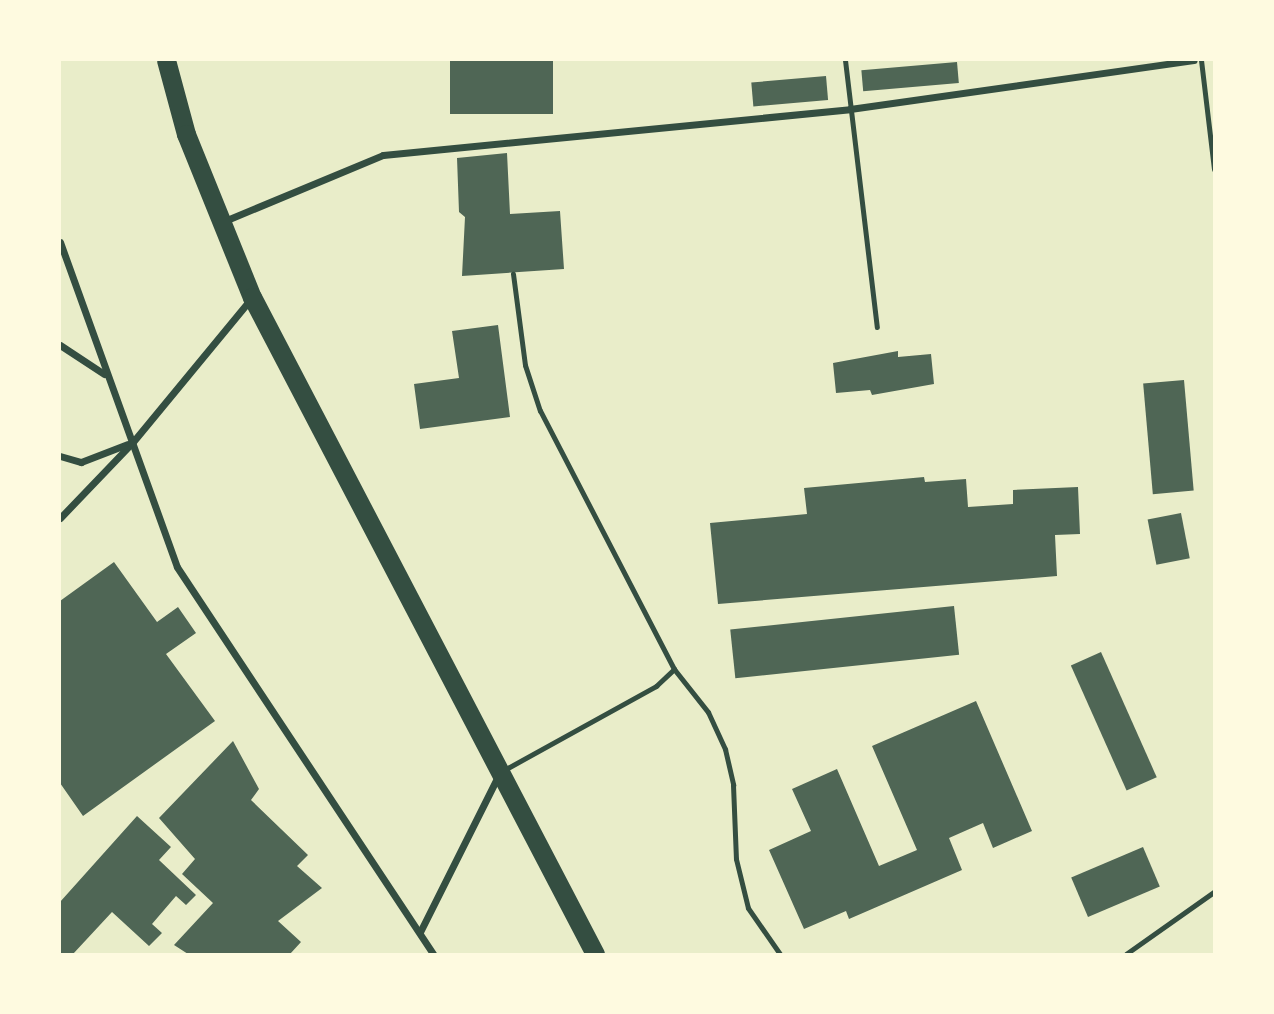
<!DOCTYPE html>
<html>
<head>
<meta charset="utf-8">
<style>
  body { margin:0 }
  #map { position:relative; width:1274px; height:1014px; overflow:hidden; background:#e9edc9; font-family:Georgia,serif }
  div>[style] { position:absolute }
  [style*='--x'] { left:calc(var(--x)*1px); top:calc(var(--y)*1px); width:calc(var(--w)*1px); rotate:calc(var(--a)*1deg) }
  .building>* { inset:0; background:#4f6655; transform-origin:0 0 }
  .path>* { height:4.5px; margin:-2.25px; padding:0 2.25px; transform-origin:2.25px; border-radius:2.25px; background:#344e41 }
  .service>* { height:5px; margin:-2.5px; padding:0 2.5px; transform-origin:2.5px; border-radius:2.5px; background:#344e41 }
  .minor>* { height:7px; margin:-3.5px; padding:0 3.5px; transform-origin:3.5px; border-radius:3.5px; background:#344e41 }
  .trunk>* { height:19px; margin:-9.5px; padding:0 9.5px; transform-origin:9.5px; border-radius:9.5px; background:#344e41 }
  span { translate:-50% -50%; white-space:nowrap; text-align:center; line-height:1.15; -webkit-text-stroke:7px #fefae0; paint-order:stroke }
  .frame { position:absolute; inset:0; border:61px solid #fefae0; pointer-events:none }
</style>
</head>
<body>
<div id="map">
  <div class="building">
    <i style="left:450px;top:60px;width:103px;height:54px"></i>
    <i style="left:957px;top:62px;width:21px;height:96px;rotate:85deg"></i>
    <i style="left:826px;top:76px;width:24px;height:75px;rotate:85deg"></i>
    <i style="clip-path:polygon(507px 153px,510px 214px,560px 211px,564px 269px,462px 276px,465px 217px,459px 212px,457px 158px)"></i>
    <i style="clip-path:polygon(498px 325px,510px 417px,420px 429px,414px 384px,459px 378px,452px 331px)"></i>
    <i style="clip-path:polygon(898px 351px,898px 357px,931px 354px,934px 384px,872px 395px,870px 390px,836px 393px,833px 363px)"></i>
    <i style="left:1184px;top:380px;width:111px;height:41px;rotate:85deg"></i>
    <i style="clip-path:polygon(924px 477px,925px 482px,966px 479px,968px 507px,1013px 504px,1013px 490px,1078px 487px,1080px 534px,1055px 535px,1057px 576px,718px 604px,710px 523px,807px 514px,804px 488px)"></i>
    <i style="left:1181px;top:513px;width:46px;height:34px;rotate:79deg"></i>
    <i style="clip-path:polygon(114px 562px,157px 622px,178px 607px,196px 633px,166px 654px,215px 721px,83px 816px,60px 783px,60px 601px)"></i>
    <i style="left:954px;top:606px;width:49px;height:225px;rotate:84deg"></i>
    <i style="left:1101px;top:652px;width:137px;height:33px;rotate:66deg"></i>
    <i style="clip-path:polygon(976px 701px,1032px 831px,993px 848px,983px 823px,949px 838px,962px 870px,849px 919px,846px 911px,804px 929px,769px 850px,811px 831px,792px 789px,837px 769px,879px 866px,917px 850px,872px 746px)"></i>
    <i style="clip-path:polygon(233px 741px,259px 789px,251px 800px,308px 855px,297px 866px,322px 888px,278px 921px,301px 942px,290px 954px,188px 954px,174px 945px,213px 903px,182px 874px,195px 859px,159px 818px)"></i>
    <i style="clip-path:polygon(137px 816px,171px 847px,159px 860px,196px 895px,186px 905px,176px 896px,152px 924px,162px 933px,149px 946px,112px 912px,73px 954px,60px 954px,60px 902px)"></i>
    <i style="left:1143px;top:847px;width:43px;height:78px;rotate:67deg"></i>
  </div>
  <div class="path">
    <i style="--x:1126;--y:954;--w:108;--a:-35.2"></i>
  </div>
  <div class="service">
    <i style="--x:845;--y:60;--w:269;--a:83.2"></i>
    <i style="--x:1201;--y:60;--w:110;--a:83.2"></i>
    <i style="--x:674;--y:669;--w:55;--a:51.7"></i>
    <i style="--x:708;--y:712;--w:41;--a:65.3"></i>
    <i style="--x:725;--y:749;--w:37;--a:77"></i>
    <i style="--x:733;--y:785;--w:74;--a:87.7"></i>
    <i style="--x:736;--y:859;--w:50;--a:76.2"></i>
    <i style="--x:748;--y:908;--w:56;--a:55.2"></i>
    <i style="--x:504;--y:770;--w:174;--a:-28.9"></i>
    <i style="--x:656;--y:686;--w:25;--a:-43"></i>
    <i style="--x:674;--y:669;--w:291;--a:-117.4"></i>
    <i style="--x:540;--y:411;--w:48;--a:-108.1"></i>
    <i style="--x:525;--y:365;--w:92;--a:-97.5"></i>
  </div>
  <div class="minor">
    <i style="--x:222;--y:222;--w:174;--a:-22.6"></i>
    <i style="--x:383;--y:155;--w:469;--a:-5.6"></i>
    <i style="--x:850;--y:109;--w:347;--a:-8.1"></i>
    <i style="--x:60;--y:242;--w:345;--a:70.2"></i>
    <i style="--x:177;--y:567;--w:464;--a:56.5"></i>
    <i style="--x:60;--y:345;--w:53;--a:33.4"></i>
    <i style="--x:60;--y:456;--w:22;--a:16"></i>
    <i style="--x:81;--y:462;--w:50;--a:-21"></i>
    <i style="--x:60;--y:518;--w:104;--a:-46.2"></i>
    <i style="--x:132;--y:443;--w:185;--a:-50.5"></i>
    <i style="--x:420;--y:932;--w:174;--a:-63.4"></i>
  </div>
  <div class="trunk">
    <i style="--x:166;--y:60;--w:77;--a:74.9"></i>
    <i style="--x:186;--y:134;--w:176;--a:68"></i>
    <i style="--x:252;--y:297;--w:741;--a:62.43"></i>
  </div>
  <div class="frame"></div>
</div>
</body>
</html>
